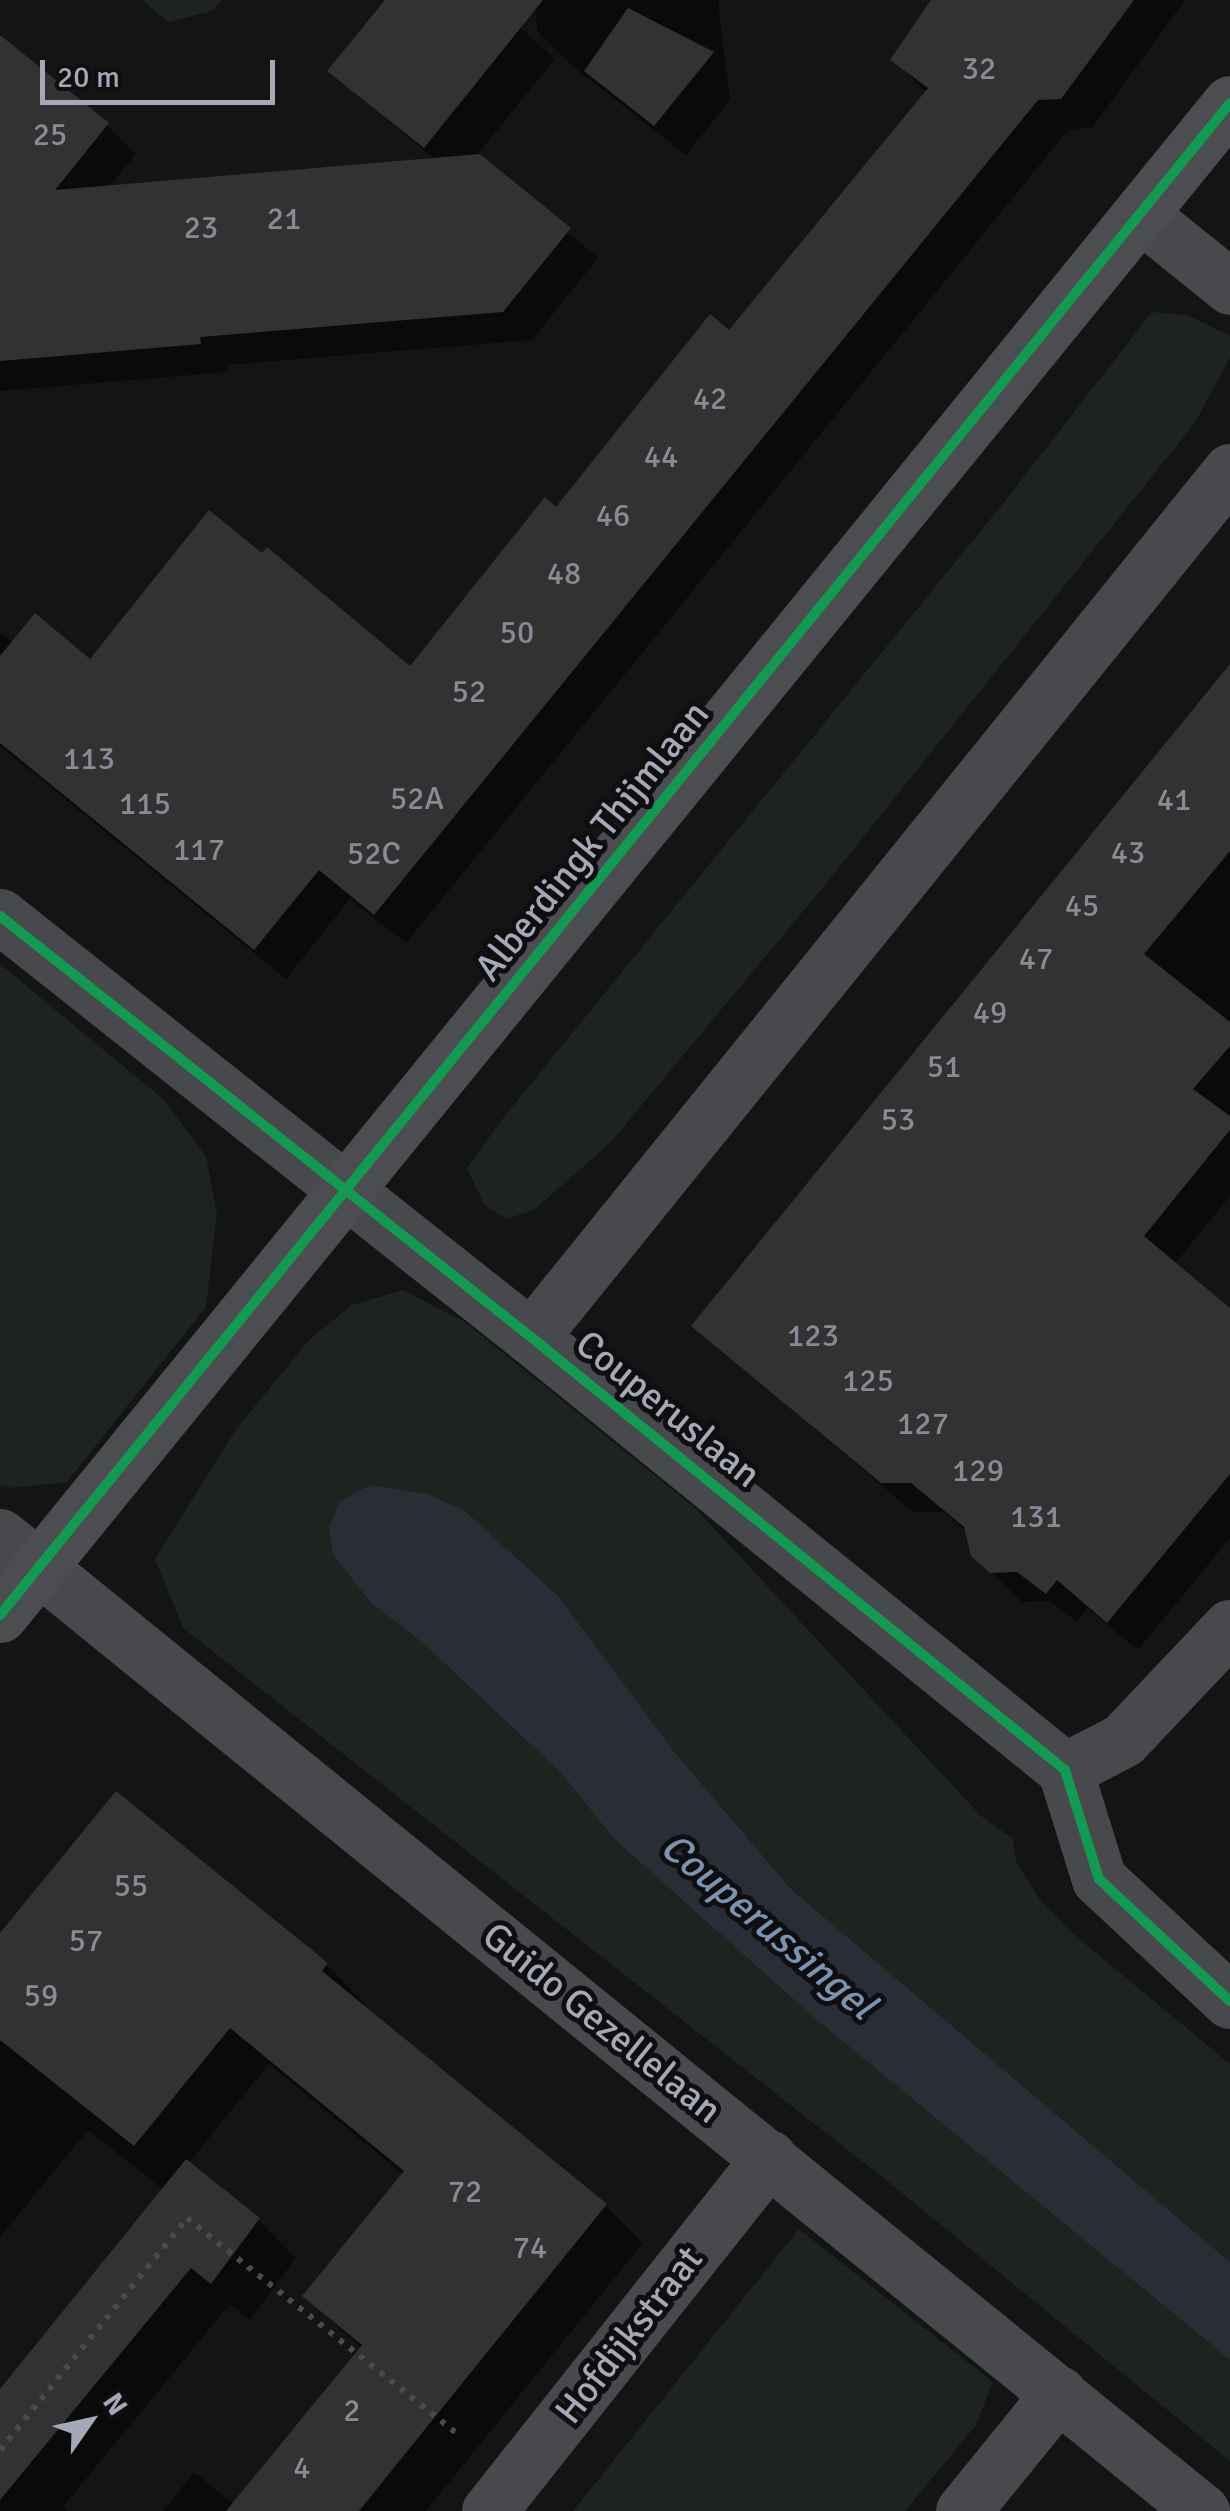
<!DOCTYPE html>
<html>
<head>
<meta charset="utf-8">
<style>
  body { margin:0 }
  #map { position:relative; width:1230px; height:2511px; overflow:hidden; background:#141414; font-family:Signika,sans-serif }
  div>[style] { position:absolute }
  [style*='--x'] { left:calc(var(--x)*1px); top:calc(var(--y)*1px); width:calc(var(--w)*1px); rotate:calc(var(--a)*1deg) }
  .green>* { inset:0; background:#1d231e }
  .water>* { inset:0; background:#282d36 }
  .shadow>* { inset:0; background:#0007 }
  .building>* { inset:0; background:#323233 }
  .path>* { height:6px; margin-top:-3px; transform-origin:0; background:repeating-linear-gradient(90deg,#4a4a4f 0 5px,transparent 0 13px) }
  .street>* { height:55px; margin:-27.5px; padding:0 27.5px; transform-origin:27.5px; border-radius:27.5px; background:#48494d }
  .secondary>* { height:55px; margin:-27.5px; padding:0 27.5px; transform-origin:27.5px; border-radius:27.5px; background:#4c4d51 }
  .cycleway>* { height:10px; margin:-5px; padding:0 5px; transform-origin:5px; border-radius:5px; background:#139951 }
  span { translate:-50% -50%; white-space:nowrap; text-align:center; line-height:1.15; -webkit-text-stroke:10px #0f0e10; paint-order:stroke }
  .number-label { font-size:32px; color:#888a95 }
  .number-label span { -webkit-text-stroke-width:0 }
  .street-label { font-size:38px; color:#a5a8b6 }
  .water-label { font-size:40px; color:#7c92b1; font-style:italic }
  .north { position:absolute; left:40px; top:2371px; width:100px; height:100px; -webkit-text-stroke:8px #0f0e10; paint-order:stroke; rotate:56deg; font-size:28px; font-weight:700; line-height:40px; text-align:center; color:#a5a8b6 }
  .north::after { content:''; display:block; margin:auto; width:35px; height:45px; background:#a5a8b6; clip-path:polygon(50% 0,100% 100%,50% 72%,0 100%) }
  .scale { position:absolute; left:40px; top:60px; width:235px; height:45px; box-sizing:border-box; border:5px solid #a5a8b6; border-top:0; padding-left:12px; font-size:30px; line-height:35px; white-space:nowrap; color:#a5a8b6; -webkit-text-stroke:8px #0f0e10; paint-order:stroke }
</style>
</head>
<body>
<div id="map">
  <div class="green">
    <i style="clip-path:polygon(142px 0,222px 0,213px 11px,168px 22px)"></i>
    <i style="clip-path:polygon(1152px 312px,1188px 315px,1230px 336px,1230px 358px,1194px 424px,824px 886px,610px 1143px,534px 1210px,506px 1219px,484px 1204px,467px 1168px,504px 1117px,1005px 501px)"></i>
    <i style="clip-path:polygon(0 964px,163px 1099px,206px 1156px,217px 1213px,206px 1307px,67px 1482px,14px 1488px,0 1485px)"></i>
    <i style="clip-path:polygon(403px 1290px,465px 1322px,695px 1508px,980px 1815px,1013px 1839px,1016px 1862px,1040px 1900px,1072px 1933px,1230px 2064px,1230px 2262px,791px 1889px,672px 1749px,370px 1602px,425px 1645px,561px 1773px,614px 1839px,819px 2022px,1230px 2360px,1230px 2461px,886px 2180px,183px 1628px,155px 1559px,237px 1428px,310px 1339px,352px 1305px)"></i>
    <i style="clip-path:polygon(799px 2229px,993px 2382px,976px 2425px,905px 2511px,573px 2511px)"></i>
  </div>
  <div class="water">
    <i style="clip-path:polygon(370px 1485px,428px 1494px,465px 1511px,557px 1595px,672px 1749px,791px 1889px,1230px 2262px,1230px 2360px,819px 2022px,614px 1839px,561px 1773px,425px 1645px,370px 1602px,333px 1554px,329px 1527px,339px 1502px)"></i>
  </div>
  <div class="shadow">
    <i style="clip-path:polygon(388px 0,491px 0,555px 59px,477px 155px,598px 258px,532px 340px,228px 365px,228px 372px,0 391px,0 54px,107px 125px,136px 154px,108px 188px,435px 160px,331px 71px)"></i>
    <i style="clip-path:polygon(534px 0,718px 0,730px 100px,686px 155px,570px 64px,538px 33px)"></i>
    <i style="clip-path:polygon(934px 0,1185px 0,1092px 128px,1069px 129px,406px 943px,350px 899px,286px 979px,0 746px,0 632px,14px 643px,91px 663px,410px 670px,729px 333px,927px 93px,894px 60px)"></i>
    <i style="clip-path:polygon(1230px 668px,1230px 1196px,1174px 1265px,1230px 1312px,1230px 1538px,1138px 1650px,1088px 1608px,1077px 1622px,1050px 1601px,1022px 1602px,973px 1555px,968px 1533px,944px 1512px,913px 1512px,694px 1326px)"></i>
    <i style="clip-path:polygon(116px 1795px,327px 1965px,364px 2003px,361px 2006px,605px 2205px,643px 2243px,426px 2511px,163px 2511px,194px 2472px,235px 2505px,362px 2349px,305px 2296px,404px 2175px,269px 2064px,188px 2164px,259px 2220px,296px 2258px,250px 2320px,230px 2304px,63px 2507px,68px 2511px,0 2511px,0 2392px,164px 2190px,88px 2130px,0 2237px,0 1938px)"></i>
  </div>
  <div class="building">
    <i style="clip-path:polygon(385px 0,543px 0,424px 148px,327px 71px)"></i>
    <i style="clip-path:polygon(931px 0,1134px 0,1061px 99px,1038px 100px,374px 915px,319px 870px,254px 950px,0 743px,0 656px,35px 613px,90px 659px,209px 510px,262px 553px,267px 547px,410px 666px,545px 497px,556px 507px,710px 314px,729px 330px,928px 88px,890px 60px)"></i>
    <i style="clip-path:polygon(628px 8px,714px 52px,654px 126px,584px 71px)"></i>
    <i style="clip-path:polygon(0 35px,109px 123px,55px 190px,480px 154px,571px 228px,503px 312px,200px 337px,201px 344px,0 361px)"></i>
    <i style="clip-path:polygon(1230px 664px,1230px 851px,1144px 954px,1230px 1022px,1230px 1046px,1193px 1089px,1230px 1116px,1230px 1130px,1144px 1236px,1230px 1308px,1230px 1474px,1107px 1623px,1057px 1580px,1046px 1594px,1017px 1572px,990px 1573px,971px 1556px,964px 1527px,911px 1483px,881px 1483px,691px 1326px)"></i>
    <i style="clip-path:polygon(116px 1791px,328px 1963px,322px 1971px,607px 2204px,359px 2511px,226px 2511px,362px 2345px,302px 2296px,404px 2171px,230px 2028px,134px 2146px,0 2040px,0 1933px)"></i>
    <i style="clip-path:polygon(186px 2159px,260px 2218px,211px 2284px,191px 2268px,0 2500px,0 2389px)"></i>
  </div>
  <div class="path">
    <i style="--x:0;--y:2450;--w:298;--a:-51.1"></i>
    <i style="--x:187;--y:2218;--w:351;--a:38.6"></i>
  </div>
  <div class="street">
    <i style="--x:1140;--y:214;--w:116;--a:39"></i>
    <i style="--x:0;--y:916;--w:678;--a:38.41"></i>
    <i style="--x:531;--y:1337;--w:687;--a:39.04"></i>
    <i style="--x:1065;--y:1770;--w:114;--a:72.7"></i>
    <i style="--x:1099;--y:1879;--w:179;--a:43"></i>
    <i style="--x:531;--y:1337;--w:1113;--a:-51.09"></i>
    <i style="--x:0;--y:1536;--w:1548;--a:39.05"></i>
    <i style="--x:1065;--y:1770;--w:65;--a:-27.3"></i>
    <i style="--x:1123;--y:1740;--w:156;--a:-46.6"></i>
    <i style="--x:489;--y:2511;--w:451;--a:-51.6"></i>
    <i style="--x:963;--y:2511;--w:152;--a:-50.9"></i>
  </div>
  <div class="secondary">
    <i style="--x:0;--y:1615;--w:1949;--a:-50.87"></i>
  </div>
  <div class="cycleway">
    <i style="--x:0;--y:916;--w:678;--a:38.41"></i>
    <i style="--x:531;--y:1337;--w:687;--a:39.04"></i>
    <i style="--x:1065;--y:1770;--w:114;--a:72.7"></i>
    <i style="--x:1099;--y:1879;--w:179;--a:43"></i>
    <i style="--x:0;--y:1615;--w:1949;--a:-50.87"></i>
  </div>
  <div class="number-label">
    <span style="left:979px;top:69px">32</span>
    <span style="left:50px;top:135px">25</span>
    <span style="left:284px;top:219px">21</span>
    <span style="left:201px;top:228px">23</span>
    <span style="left:710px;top:399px">42</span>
    <span style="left:661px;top:457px">44</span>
    <span style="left:613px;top:516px">46</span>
    <span style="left:564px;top:574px">48</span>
    <span style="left:517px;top:633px">50</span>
    <span style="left:469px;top:692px">52</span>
    <span style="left:89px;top:759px">113</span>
    <span style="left:417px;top:799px">52A</span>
    <span style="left:1174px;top:800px">41</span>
    <span style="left:145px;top:804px">115</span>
    <span style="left:199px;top:850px">117</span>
    <span style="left:1128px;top:853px">43</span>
    <span style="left:374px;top:854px">52C</span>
    <span style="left:1082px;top:906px">45</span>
    <span style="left:1036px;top:959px">47</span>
    <span style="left:990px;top:1013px">49</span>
    <span style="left:944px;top:1067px">51</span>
    <span style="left:898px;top:1120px">53</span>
    <span style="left:813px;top:1336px">123</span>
    <span style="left:868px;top:1381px">125</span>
    <span style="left:923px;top:1424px">127</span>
    <span style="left:978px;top:1471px">129</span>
    <span style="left:1036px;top:1517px">131</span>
    <span style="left:131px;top:1886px">55</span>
    <span style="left:86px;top:1941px">57</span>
    <span style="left:41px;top:1996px">59</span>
    <span style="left:465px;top:2192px">72</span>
    <span style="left:530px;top:2248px">74</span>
    <span style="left:352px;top:2411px">2</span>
    <span style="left:302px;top:2468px">4</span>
  </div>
  <div class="street-label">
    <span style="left:592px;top:841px;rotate:-51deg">Alberdingk Thijmlaan</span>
    <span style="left:668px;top:1409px;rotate:39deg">Couperuslaan</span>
    <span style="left:602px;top:2023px;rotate:39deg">Guido Gezellelaan</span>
    <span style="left:629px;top:2335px;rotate:-52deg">Hofdijkstraat</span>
  </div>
  <div class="water-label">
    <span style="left:768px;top:1926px;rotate:40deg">Couperussingel</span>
  </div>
  <div class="north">N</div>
  <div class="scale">20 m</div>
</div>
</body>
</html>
